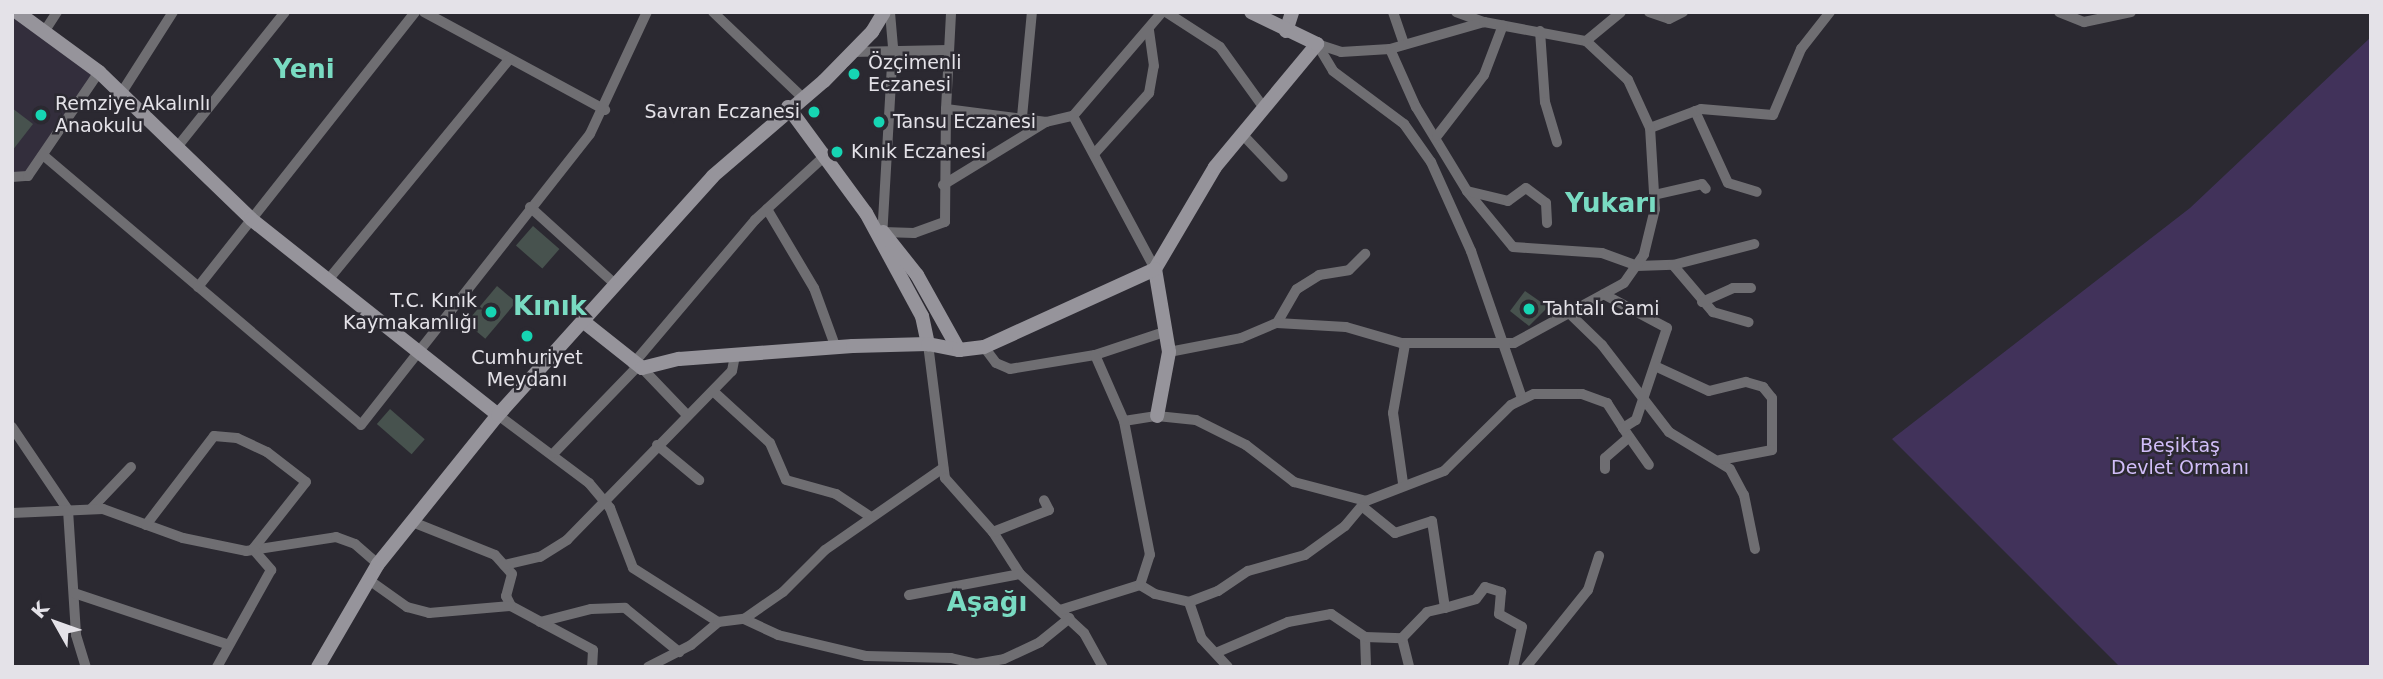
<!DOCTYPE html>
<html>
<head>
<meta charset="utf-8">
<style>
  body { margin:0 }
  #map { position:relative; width:2383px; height:679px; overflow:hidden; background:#2b2931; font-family:"DejaVu Sans",sans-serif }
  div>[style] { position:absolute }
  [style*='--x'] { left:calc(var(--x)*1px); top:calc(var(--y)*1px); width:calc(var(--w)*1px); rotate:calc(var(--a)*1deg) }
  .built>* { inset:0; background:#332e3c }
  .green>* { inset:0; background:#41325a }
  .building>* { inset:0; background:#47524e; transform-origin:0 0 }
  .street>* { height:10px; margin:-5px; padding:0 5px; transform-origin:5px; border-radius:5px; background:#6f6e72 }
  .secondary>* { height:14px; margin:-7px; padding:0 7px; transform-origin:7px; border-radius:7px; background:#96949b }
  .dots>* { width:19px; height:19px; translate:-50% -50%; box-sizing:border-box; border:4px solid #2b2931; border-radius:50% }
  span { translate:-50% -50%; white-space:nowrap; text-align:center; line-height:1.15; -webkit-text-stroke:5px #2b2931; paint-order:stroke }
  .poi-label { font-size:19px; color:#e4e2e8 }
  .left { translate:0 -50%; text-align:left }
  .right { translate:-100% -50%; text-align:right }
  .park-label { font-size:19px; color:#d1bef8 }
  .district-label { font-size:26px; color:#79dbc2; font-weight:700 }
  .frame { position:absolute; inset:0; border:14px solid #e4e2e8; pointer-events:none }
  .north { position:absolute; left:21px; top:588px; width:70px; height:70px; -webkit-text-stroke:5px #2b2931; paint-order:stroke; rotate:310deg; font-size:19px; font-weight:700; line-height:28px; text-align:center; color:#e4e2e8 }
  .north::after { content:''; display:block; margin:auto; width:24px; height:32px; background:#e4e2e8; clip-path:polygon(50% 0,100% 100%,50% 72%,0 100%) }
</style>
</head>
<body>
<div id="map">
  <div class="built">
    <i style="clip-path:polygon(12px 12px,99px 72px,28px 176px,12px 177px)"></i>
  </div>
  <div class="green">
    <i style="clip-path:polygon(2371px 37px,2371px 667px,2120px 667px,1892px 439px,2190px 208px)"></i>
  </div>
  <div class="building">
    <i style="clip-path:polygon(12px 108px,33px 124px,12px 151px)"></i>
    <i style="left:533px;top:226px;width:35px;height:26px;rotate:41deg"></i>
    <i style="left:497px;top:286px;width:25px;height:48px;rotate:40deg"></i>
    <i style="clip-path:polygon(1525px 291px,1548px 307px,1529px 326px,1510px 311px)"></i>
    <i style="left:390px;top:409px;width:46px;height:20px;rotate:41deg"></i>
  </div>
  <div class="street">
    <i style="--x:424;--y:12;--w:206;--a:28.4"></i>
    <i style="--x:713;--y:12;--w:124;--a:43.7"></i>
    <i style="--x:1166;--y:12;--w:64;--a:32.9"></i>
    <i style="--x:1220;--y:47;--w:75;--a:54.2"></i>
    <i style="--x:1393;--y:12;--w:34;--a:71"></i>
    <i style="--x:1456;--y:12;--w:30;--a:20"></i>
    <i style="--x:1649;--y:12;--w:21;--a:19"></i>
    <i style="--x:1669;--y:19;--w:16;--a:-27"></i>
    <i style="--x:2059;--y:12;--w:27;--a:22"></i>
    <i style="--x:2084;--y:22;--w:48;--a:-12"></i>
    <i style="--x:1540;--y:31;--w:71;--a:86"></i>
    <i style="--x:1545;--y:102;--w:42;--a:73.3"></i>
    <i style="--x:44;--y:32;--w:24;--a:-57"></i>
    <i style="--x:1586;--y:41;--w:45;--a:-39.6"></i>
    <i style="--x:1317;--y:44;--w:31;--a:59"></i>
    <i style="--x:1333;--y:71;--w:89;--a:36.7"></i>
    <i style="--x:1404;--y:124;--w:47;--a:54.6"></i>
    <i style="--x:1431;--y:162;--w:98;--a:65.8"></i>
    <i style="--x:1471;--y:251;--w:156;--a:70.9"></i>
    <i style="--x:1317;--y:44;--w:25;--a:18"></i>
    <i style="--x:1341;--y:52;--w:49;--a:-3.5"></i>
    <i style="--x:1390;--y:49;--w:98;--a:-16"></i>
    <i style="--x:1484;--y:22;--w:104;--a:10.6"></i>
    <i style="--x:1390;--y:49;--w:64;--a:65.9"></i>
    <i style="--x:1416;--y:107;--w:98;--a:58.7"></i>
    <i style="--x:1467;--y:191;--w:72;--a:50.6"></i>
    <i style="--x:1513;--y:247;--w:89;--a:3.9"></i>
    <i style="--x:1602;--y:253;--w:37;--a:20"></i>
    <i style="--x:1637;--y:266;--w:36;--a:-2"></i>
    <i style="--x:1673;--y:265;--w:62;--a:49.6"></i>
    <i style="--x:1713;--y:312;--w:37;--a:16"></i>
    <i style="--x:852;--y:52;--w:96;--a:-1.2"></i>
    <i style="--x:122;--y:92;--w:95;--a:-57.5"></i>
    <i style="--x:946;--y:109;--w:97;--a:-87"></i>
    <i style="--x:1695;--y:111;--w:79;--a:65.4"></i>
    <i style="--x:1728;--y:183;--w:30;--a:17"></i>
    <i style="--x:1073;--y:116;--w:174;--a:61.8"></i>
    <i style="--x:1022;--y:117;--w:105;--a:-84.6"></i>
    <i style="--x:1650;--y:128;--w:54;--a:-20.4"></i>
    <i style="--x:1701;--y:109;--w:72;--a:4.8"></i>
    <i style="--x:1773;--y:115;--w:72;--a:-67"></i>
    <i style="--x:1801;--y:49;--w:47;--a:-51.9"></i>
    <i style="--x:1242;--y:134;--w:59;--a:46.4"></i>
    <i style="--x:1437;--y:136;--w:77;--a:-52.4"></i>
    <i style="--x:1484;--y:75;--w:53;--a:-69.2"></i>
    <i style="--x:178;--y:146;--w:171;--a:-51.4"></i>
    <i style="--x:1095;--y:153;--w:81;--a:-48"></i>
    <i style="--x:1149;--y:93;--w:27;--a:-80"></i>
    <i style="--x:1154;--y:66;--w:36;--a:-98"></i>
    <i style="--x:43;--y:155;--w:417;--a:40.3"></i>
    <i style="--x:361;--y:425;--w:370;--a:-51.8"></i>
    <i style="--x:590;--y:134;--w:135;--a:-65"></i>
    <i style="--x:12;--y:177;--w:16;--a:-4"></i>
    <i style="--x:28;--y:176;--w:126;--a:-55.7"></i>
    <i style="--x:943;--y:185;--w:121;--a:-31.5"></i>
    <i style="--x:1046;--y:122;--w:28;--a:-13"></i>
    <i style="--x:1073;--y:116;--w:137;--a:-49.4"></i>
    <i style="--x:1467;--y:191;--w:42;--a:13.7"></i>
    <i style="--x:1508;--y:201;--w:22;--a:-36"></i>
    <i style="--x:1526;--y:188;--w:25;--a:37"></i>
    <i style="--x:1546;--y:203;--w:20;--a:87"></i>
    <i style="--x:1654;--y:195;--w:49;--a:-12.9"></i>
    <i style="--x:1702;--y:184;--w:6;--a:51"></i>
    <i style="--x:530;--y:207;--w:116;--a:42.2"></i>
    <i style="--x:767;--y:209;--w:92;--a:59.3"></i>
    <i style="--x:814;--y:288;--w:64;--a:69.9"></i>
    <i style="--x:883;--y:232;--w:31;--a:2"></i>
    <i style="--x:914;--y:233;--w:33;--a:-20"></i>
    <i style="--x:945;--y:222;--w:113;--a:-89.5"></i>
    <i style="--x:946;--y:109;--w:101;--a:7.4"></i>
    <i style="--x:882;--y:238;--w:191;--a:-86.7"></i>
    <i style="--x:893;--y:47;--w:35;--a:-95"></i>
    <i style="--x:1673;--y:265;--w:84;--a:-14.5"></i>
    <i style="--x:328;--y:280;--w:285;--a:-50.6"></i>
    <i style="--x:198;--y:287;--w:350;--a:-51.7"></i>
    <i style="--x:1702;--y:302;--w:34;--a:-24"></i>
    <i style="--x:1733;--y:288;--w:18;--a:0"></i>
    <i style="--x:1569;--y:313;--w:46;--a:44.1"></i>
    <i style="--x:1602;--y:345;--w:110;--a:52.4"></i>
    <i style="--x:1669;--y:432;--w:71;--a:31.2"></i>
    <i style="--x:1730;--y:469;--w:30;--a:62"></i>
    <i style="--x:1744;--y:495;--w:55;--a:78.5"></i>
    <i style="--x:1277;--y:323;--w:39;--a:-60"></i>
    <i style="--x:1297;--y:289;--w:26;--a:-32"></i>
    <i style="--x:1319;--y:275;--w:30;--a:-9"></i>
    <i style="--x:1349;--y:270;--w:23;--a:-45"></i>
    <i style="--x:928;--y:344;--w:135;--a:82.8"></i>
    <i style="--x:945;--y:478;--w:72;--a:48.4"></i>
    <i style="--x:993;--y:532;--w:50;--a:57.3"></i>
    <i style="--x:1020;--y:574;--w:87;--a:42.7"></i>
    <i style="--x:1084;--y:633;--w:39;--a:61"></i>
    <i style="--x:984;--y:347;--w:20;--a:53"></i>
    <i style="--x:996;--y:363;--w:15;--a:23"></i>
    <i style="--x:1010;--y:369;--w:86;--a:-9.4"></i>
    <i style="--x:1095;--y:355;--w:73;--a:-18.4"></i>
    <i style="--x:1169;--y:352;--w:73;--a:-11"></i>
    <i style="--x:1241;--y:338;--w:39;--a:-23"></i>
    <i style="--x:1277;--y:323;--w:69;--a:3.3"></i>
    <i style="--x:1346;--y:327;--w:57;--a:16.2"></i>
    <i style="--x:1401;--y:343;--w:113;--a:0"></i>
    <i style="--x:1514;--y:343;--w:125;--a:-28.6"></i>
    <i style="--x:1624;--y:283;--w:35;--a:-55"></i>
    <i style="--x:1644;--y:254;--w:46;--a:-76.3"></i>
    <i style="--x:1655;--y:209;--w:81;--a:-93.5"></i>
    <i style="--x:1650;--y:128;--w:53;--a:-114.6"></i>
    <i style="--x:1628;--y:80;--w:57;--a:-137.1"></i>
    <i style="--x:633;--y:364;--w:189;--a:-49.7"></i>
    <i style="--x:755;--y:220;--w:98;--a:-42.5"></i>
    <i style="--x:1657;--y:367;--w:57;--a:24.8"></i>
    <i style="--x:1709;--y:391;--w:38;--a:-14"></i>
    <i style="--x:1746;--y:382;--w:18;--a:16"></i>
    <i style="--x:1763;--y:387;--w:14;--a:51"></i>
    <i style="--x:1772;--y:398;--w:52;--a:90"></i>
    <i style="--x:1772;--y:450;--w:53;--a:169.1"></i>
    <i style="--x:642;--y:368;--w:65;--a:46.2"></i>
    <i style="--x:713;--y:391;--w:77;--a:42.4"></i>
    <i style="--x:770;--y:443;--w:40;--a:66.6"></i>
    <i style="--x:786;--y:480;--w:52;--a:15.6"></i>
    <i style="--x:836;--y:494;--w:42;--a:33.3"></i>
    <i style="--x:498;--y:415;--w:114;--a:36.8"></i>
    <i style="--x:589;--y:483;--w:33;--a:50"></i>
    <i style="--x:610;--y:508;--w:64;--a:69"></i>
    <i style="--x:633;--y:568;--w:101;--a:32.4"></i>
    <i style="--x:1124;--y:421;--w:33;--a:-9"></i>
    <i style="--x:1157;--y:416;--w:39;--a:6"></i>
    <i style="--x:1196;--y:420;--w:56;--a:26.6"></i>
    <i style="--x:1246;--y:445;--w:61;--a:37.6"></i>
    <i style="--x:1294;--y:482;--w:74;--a:14.8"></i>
    <i style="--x:12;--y:427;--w:100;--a:56"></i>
    <i style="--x:68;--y:510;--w:125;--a:86.3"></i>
    <i style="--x:76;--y:635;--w:34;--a:73"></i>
    <i style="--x:1623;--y:428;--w:45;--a:54.9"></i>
    <i style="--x:657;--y:445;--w:55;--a:39.8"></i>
    <i style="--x:554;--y:453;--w:121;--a:-46"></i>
    <i style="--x:1605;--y:469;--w:11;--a:-90"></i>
    <i style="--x:1605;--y:458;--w:29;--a:-41"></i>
    <i style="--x:1403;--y:483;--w:71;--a:-98.1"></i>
    <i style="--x:1393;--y:413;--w:70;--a:-80.1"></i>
    <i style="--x:1366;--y:501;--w:84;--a:-21"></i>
    <i style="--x:1444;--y:471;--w:94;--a:-44.6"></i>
    <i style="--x:1511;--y:405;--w:25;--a:-26"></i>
    <i style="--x:1534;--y:394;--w:48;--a:0"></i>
    <i style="--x:1582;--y:394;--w:27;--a:20"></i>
    <i style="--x:1607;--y:403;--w:30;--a:57"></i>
    <i style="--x:1623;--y:428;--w:15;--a:-32"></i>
    <i style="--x:1636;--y:420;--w:97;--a:-71.4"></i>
    <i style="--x:1667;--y:328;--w:72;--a:-152"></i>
    <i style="--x:91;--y:509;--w:58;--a:-46.4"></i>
    <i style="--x:12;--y:513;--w:91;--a:-2.5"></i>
    <i style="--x:103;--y:509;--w:85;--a:19.9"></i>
    <i style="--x:183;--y:538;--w:64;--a:11.7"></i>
    <i style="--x:246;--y:551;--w:91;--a:-8.8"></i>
    <i style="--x:336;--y:537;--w:20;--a:20"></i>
    <i style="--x:355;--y:544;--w:30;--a:41"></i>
    <i style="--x:415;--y:523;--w:86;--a:21.8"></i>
    <i style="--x:495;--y:555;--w:25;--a:48"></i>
    <i style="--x:512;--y:574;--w:23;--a:105"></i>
    <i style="--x:506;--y:596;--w:11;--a:63"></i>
    <i style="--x:511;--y:606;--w:93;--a:28.2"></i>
    <i style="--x:593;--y:650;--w:17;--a:93"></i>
    <i style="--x:146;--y:525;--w:112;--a:-52.6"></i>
    <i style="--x:214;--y:436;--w:23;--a:5"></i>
    <i style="--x:237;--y:438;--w:33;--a:25"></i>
    <i style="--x:267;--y:452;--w:49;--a:37.6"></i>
    <i style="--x:306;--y:482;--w:85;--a:128.3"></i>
    <i style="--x:253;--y:549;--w:28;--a:49"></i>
    <i style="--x:271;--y:570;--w:111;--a:119.1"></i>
    <i style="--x:993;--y:532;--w:60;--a:-21.4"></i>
    <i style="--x:1049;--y:510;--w:11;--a:-117"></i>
    <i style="--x:504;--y:565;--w:37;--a:-13"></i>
    <i style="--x:540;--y:557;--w:32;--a:-32"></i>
    <i style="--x:567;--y:540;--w:236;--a:-45.7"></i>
    <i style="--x:732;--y:371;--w:16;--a:-79"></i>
    <i style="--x:369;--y:580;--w:47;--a:35.4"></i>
    <i style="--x:407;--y:607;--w:23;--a:15"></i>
    <i style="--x:429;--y:613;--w:82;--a:-4.9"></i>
    <i style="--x:1140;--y:585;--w:17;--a:31"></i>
    <i style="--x:1155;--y:594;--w:35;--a:13"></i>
    <i style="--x:1189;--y:602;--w:31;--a:-21"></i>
    <i style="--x:1218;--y:591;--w:36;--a:-34"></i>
    <i style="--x:1248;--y:571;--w:59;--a:-15.7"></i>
    <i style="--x:1305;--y:555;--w:49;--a:-35.9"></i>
    <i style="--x:1345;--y:526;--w:33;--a:-50"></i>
    <i style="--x:74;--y:593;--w:163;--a:18.5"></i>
    <i style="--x:909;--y:595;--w:113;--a:-10.7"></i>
    <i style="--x:1189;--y:602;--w:39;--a:71"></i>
    <i style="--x:1202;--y:639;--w:38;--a:47"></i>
    <i style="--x:1445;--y:608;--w:32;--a:-16"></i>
    <i style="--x:1476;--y:599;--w:15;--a:-53"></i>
    <i style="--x:1485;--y:587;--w:17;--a:17"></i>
    <i style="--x:1501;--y:592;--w:22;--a:95"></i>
    <i style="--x:1499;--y:614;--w:26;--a:29"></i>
    <i style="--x:1522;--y:627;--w:41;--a:102.7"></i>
    <i style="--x:1060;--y:610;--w:84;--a:-17.4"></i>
    <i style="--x:1140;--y:585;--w:32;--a:-72"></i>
    <i style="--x:1150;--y:555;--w:136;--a:-101"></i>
    <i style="--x:1124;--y:421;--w:72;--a:-113.7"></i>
    <i style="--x:744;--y:619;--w:38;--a:25"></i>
    <i style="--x:778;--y:635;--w:90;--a:13.4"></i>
    <i style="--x:866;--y:656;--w:85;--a:1.3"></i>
    <i style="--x:951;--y:658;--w:26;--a:13"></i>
    <i style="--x:976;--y:664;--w:28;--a:-10"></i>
    <i style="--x:1004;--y:659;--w:40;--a:-25"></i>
    <i style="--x:1040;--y:642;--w:38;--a:-39"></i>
    <i style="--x:540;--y:622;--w:53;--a:-14.3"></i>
    <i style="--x:591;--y:609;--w:34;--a:-2"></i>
    <i style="--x:625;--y:608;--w:70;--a:39.2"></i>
    <i style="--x:1365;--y:637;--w:30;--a:88"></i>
    <i style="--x:1402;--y:638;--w:30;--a:76"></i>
    <i style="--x:1218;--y:652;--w:76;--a:-23.2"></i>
    <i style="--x:1288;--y:622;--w:44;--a:-10.5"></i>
    <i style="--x:1331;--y:614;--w:41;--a:34.1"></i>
    <i style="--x:1365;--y:637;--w:37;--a:2"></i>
    <i style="--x:1402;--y:638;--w:36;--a:-46"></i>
    <i style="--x:1427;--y:612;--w:18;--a:-13"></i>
    <i style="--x:1445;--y:608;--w:88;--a:-98.5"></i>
    <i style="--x:1432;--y:521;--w:39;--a:162"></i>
    <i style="--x:1395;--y:533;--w:41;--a:-140.9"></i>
    <i style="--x:648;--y:667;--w:48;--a:-27.1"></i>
    <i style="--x:691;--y:645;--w:35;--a:-40"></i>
    <i style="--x:718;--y:622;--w:26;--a:-7"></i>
    <i style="--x:744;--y:619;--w:47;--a:-34.7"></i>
    <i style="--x:783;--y:592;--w:59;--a:-45"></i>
    <i style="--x:825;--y:550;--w:144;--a:-34.8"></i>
    <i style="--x:1526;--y:667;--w:99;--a:-51.2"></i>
    <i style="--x:1588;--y:590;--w:36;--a:-72"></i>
  </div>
  <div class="secondary">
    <i style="--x:17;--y:12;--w:102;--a:36.2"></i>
    <i style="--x:99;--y:72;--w:211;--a:44"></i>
    <i style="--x:251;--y:219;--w:315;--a:38.4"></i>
    <i style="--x:1286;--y:31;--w:20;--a:-72"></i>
    <i style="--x:788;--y:107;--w:132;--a:53.7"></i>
    <i style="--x:866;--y:213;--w:117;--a:61.5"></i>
    <i style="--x:922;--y:316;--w:29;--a:78"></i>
    <i style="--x:883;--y:232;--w:55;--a:51.7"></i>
    <i style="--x:917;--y:275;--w:86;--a:60.8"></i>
    <i style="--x:1155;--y:269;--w:118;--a:-59.5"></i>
    <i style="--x:1215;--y:167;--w:160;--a:-50.3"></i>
    <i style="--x:1317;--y:44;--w:73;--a:-154.1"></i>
    <i style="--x:1155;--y:269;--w:84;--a:80.4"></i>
    <i style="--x:1169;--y:352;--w:65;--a:100.6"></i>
    <i style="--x:584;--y:322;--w:74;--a:38.4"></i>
    <i style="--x:642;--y:368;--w:38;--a:-14"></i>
    <i style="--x:679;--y:359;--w:174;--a:-4.3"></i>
    <i style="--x:853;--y:346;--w:75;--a:-1.5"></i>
    <i style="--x:928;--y:344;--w:32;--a:11"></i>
    <i style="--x:959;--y:350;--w:25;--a:-7"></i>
    <i style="--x:984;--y:347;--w:188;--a:-24.5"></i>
    <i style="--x:318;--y:667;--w:119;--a:-59.8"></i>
    <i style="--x:378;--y:564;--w:191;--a:-51.2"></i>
    <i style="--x:498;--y:415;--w:321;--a:-48"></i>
    <i style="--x:713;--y:176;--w:146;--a:-40.6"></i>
    <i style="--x:824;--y:81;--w:69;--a:-45.6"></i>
    <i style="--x:872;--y:32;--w:23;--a:-59"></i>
  </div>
  <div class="dots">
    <i style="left:854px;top:74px;background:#16d5b3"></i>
    <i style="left:814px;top:112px;background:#16d5b3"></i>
    <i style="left:41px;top:115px;background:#16d5b3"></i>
    <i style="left:879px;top:122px;background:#16d5b3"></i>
    <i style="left:837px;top:152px;background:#16d5b3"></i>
    <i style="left:1529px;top:309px;background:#16d5b3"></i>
    <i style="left:491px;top:312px;background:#16d5b3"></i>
    <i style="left:527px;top:336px;background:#16d5b3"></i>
  </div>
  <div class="poi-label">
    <span class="left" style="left:868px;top:74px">Özçimenli<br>Eczanesi</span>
    <span class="left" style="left:55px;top:115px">Remziye Akalınlı<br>Anaokulu</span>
    <span class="right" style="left:800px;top:112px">Savran Eczanesi</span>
    <span class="left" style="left:893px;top:122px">Tansu Eczanesi</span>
    <span class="left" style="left:851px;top:152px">Kınık Eczanesi</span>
    <span class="right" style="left:477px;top:312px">T.C. Kınık<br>Kaymakamlığı</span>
    <span class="left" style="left:1543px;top:309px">Tahtalı Cami</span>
    <span style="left:527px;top:369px">Cumhuriyet<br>Meydanı</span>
  </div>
  <div class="park-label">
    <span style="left:2180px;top:457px">Beşiktaş<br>Devlet Ormanı</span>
  </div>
  <div class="district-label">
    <span style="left:304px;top:70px">Yeni</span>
    <span style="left:1611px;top:204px">Yukarı</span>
    <span style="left:550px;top:307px">Kınık</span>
    <span style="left:987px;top:603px">Aşağı</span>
  </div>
  <div class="frame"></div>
  <div class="north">K</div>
</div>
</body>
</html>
